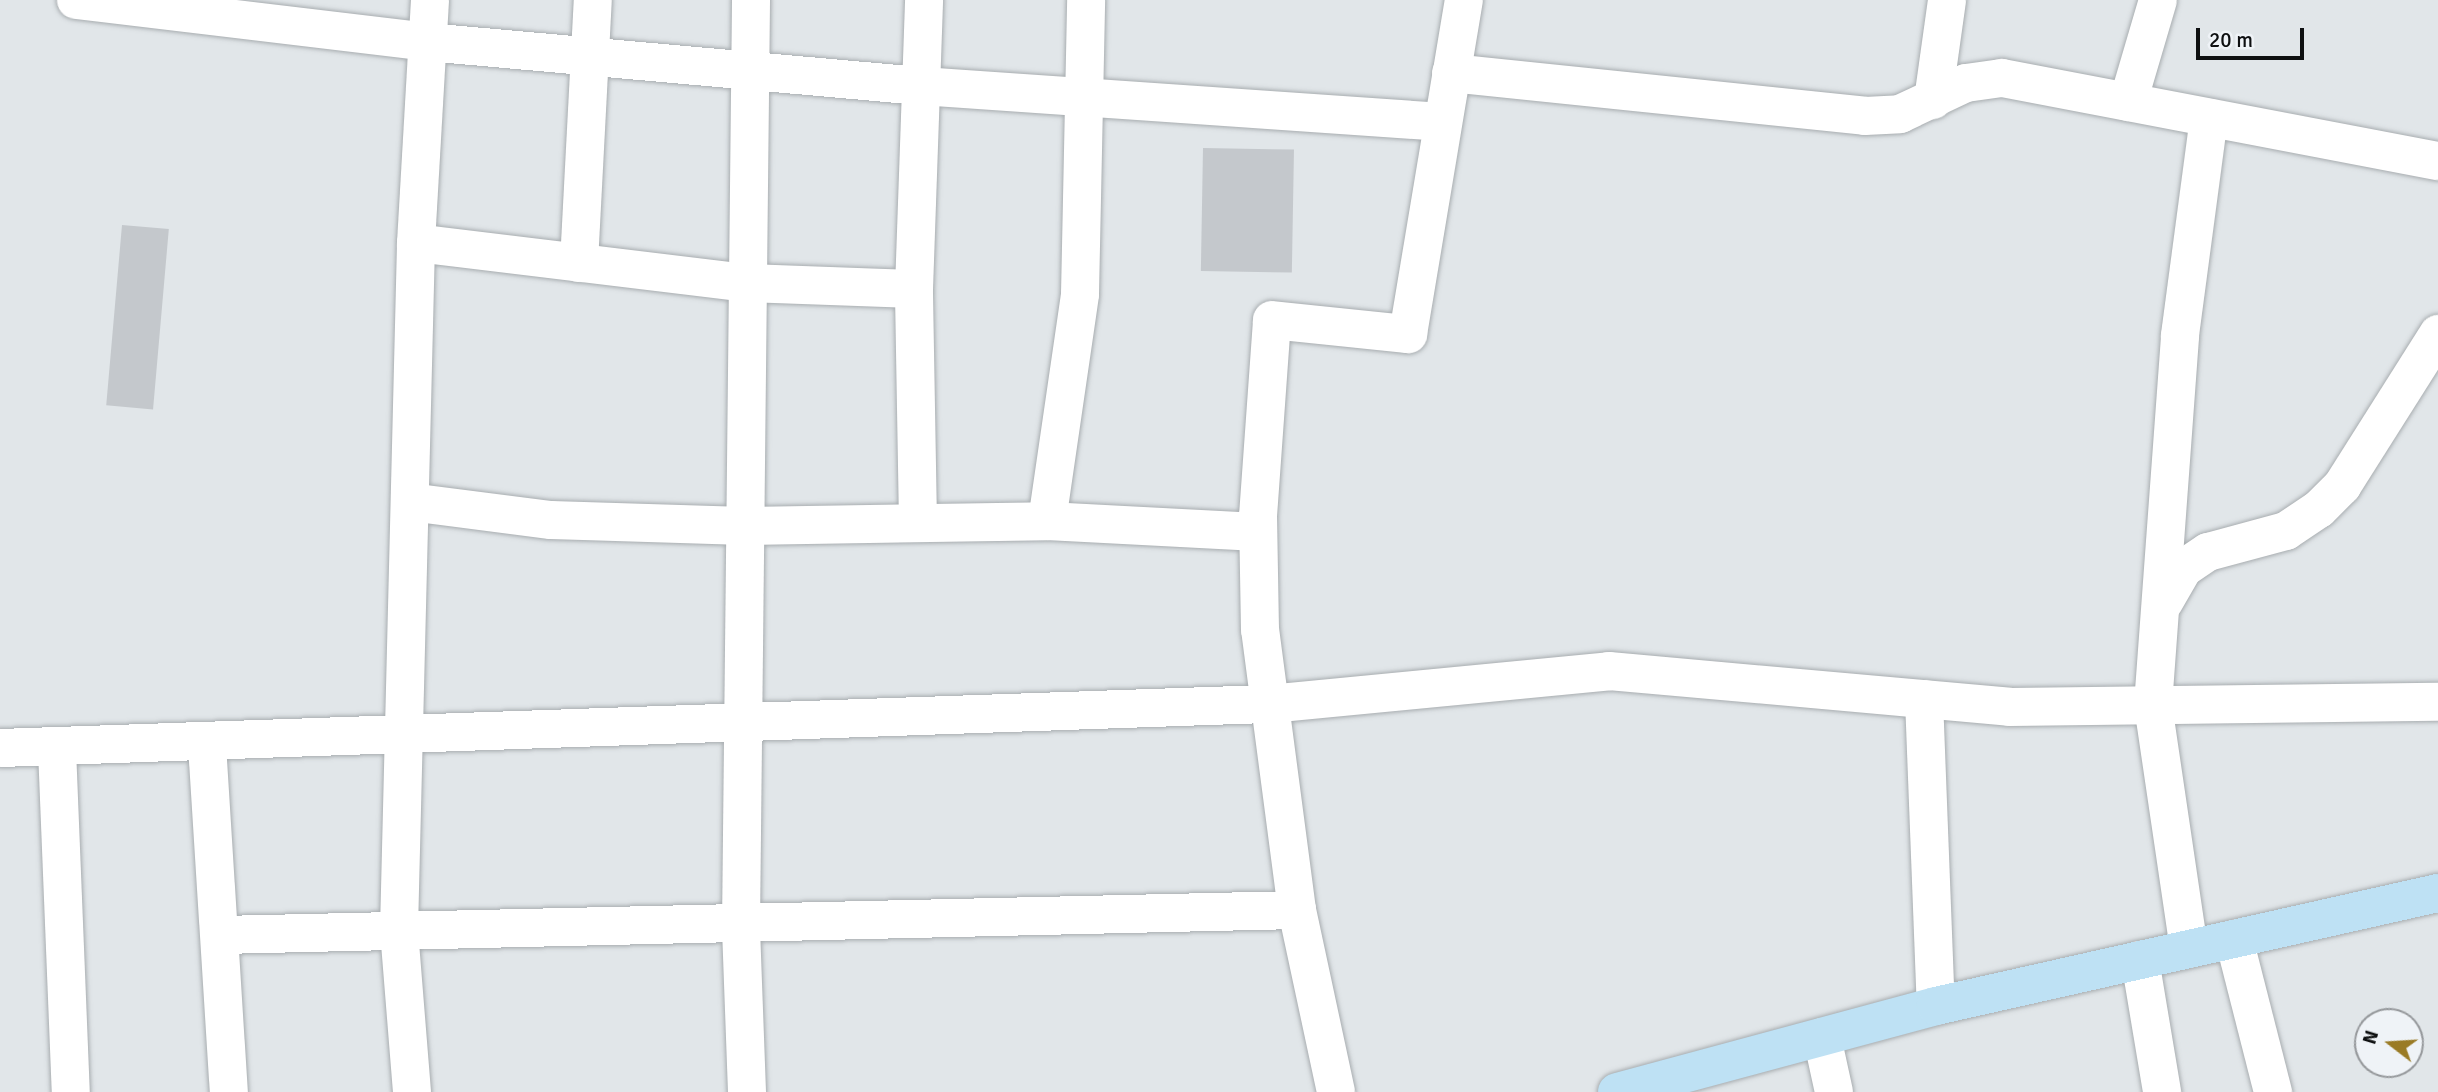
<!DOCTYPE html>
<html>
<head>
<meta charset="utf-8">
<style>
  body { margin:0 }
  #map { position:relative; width:2438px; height:1092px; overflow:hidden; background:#e1e6e9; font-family:Signika,sans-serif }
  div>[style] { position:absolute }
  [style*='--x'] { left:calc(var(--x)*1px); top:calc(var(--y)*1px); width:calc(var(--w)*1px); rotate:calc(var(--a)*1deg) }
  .building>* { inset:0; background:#c4c8cc; transform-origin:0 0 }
  .roads { filter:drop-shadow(0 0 2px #a8adb0) drop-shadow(0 0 2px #a8adb0) }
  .street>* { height:38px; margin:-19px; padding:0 19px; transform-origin:19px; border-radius:19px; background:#fff }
  .secondary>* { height:38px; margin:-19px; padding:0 19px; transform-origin:19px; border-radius:19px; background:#bee1f4 }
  span { translate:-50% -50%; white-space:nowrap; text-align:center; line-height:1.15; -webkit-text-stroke:5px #eff3f7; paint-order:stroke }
  .north { position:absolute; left:2354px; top:1008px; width:70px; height:70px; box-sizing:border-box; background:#eff3f7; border:2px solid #95989b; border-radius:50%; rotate:287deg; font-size:19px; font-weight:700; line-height:28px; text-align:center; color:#0e1011 }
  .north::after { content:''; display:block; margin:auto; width:24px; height:32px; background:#9a7b25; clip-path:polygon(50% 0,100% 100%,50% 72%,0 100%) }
  .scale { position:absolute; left:2196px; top:28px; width:108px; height:32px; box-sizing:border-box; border:4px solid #0e1011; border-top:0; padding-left:9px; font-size:21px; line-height:24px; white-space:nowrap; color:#0e1011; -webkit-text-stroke:5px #eff3f7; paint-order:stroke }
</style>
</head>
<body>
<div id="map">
  <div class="building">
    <i style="left:1203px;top:148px;width:91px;height:123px;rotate:1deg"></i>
    <i style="left:122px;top:225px;width:47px;height:181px;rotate:5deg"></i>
  </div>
  <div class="roads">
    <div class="street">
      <i style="--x:76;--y:0;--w:354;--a:6.8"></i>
      <i style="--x:427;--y:42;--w:496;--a:5.1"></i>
      <i style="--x:921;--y:86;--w:523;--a:3.95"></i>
      <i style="--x:1451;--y:73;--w:416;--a:5.9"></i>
      <i style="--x:1865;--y:116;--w:35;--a:-3"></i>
      <i style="--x:1900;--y:114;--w:73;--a:-25.2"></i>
      <i style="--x:1966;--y:83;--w:36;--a:-8"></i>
      <i style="--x:2002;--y:78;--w:444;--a:10.8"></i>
      <i style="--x:1933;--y:100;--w:101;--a:-82"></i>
      <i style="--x:2128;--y:102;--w:106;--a:-73.6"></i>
      <i style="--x:416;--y:243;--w:333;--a:6.9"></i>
      <i style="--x:747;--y:283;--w:167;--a:2.1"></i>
      <i style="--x:579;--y:263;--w:263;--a:-87"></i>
      <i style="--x:410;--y:502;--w:142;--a:7.3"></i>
      <i style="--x:551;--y:520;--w:194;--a:1.8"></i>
      <i style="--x:745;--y:526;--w:302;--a:-0.9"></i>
      <i style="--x:1047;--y:521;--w:211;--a:3"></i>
      <i style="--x:1047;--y:521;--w:229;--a:-81.7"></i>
      <i style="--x:1080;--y:294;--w:294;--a:-88.8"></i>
      <i style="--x:918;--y:523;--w:234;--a:-91"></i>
      <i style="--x:914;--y:289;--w:289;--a:-88"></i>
      <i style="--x:2164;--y:602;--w:39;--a:-60"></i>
      <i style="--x:2184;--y:568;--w:29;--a:-34"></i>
      <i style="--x:2208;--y:552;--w:81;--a:-15.1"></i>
      <i style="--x:2286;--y:531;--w:40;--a:-34"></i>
      <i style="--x:2319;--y:509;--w:33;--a:-45"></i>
      <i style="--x:2342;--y:486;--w:180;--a:-57.7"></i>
      <i style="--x:1924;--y:699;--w:307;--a:87.8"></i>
      <i style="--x:207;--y:745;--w:348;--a:86.4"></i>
      <i style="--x:0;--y:748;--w:1270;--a:-1.99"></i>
      <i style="--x:1269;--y:704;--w:342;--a:-5.5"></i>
      <i style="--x:1609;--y:671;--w:402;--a:5.1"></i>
      <i style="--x:2009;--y:707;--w:429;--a:-0.7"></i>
      <i style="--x:57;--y:749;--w:343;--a:87.7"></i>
      <i style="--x:221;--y:935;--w:1076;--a:-1.33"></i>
      <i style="--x:2234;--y:939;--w:158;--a:75.7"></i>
      <i style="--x:2189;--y:949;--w:247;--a:-98.4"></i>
      <i style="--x:2153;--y:705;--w:371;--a:-85.8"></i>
      <i style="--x:2180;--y:335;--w:219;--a:-82.4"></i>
      <i style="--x:2140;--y:960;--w:134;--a:80.5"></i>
      <i style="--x:1822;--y:1037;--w:56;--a:77.7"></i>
      <i style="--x:412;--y:1092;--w:163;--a:-94.6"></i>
      <i style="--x:399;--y:930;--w:687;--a:-88.58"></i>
      <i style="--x:416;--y:243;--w:243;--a:-86.7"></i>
      <i style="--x:747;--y:1092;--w:166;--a:-92.1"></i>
      <i style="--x:741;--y:926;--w:926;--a:-89.38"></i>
      <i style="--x:1336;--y:1092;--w:186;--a:-102.1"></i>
      <i style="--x:1297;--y:910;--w:282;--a:-97.5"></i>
      <i style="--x:1260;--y:630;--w:114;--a:-91"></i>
      <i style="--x:1258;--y:516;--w:196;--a:-85.9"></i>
      <i style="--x:1272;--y:320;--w:137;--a:5.9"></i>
      <i style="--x:1408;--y:334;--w:339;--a:-80.5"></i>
    </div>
    <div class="secondary">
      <i style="--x:1617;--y:1092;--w:330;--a:-15.1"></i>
      <i style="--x:1936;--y:1006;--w:515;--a:-12.69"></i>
    </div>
  </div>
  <div class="north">N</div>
  <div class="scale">20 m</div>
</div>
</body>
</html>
